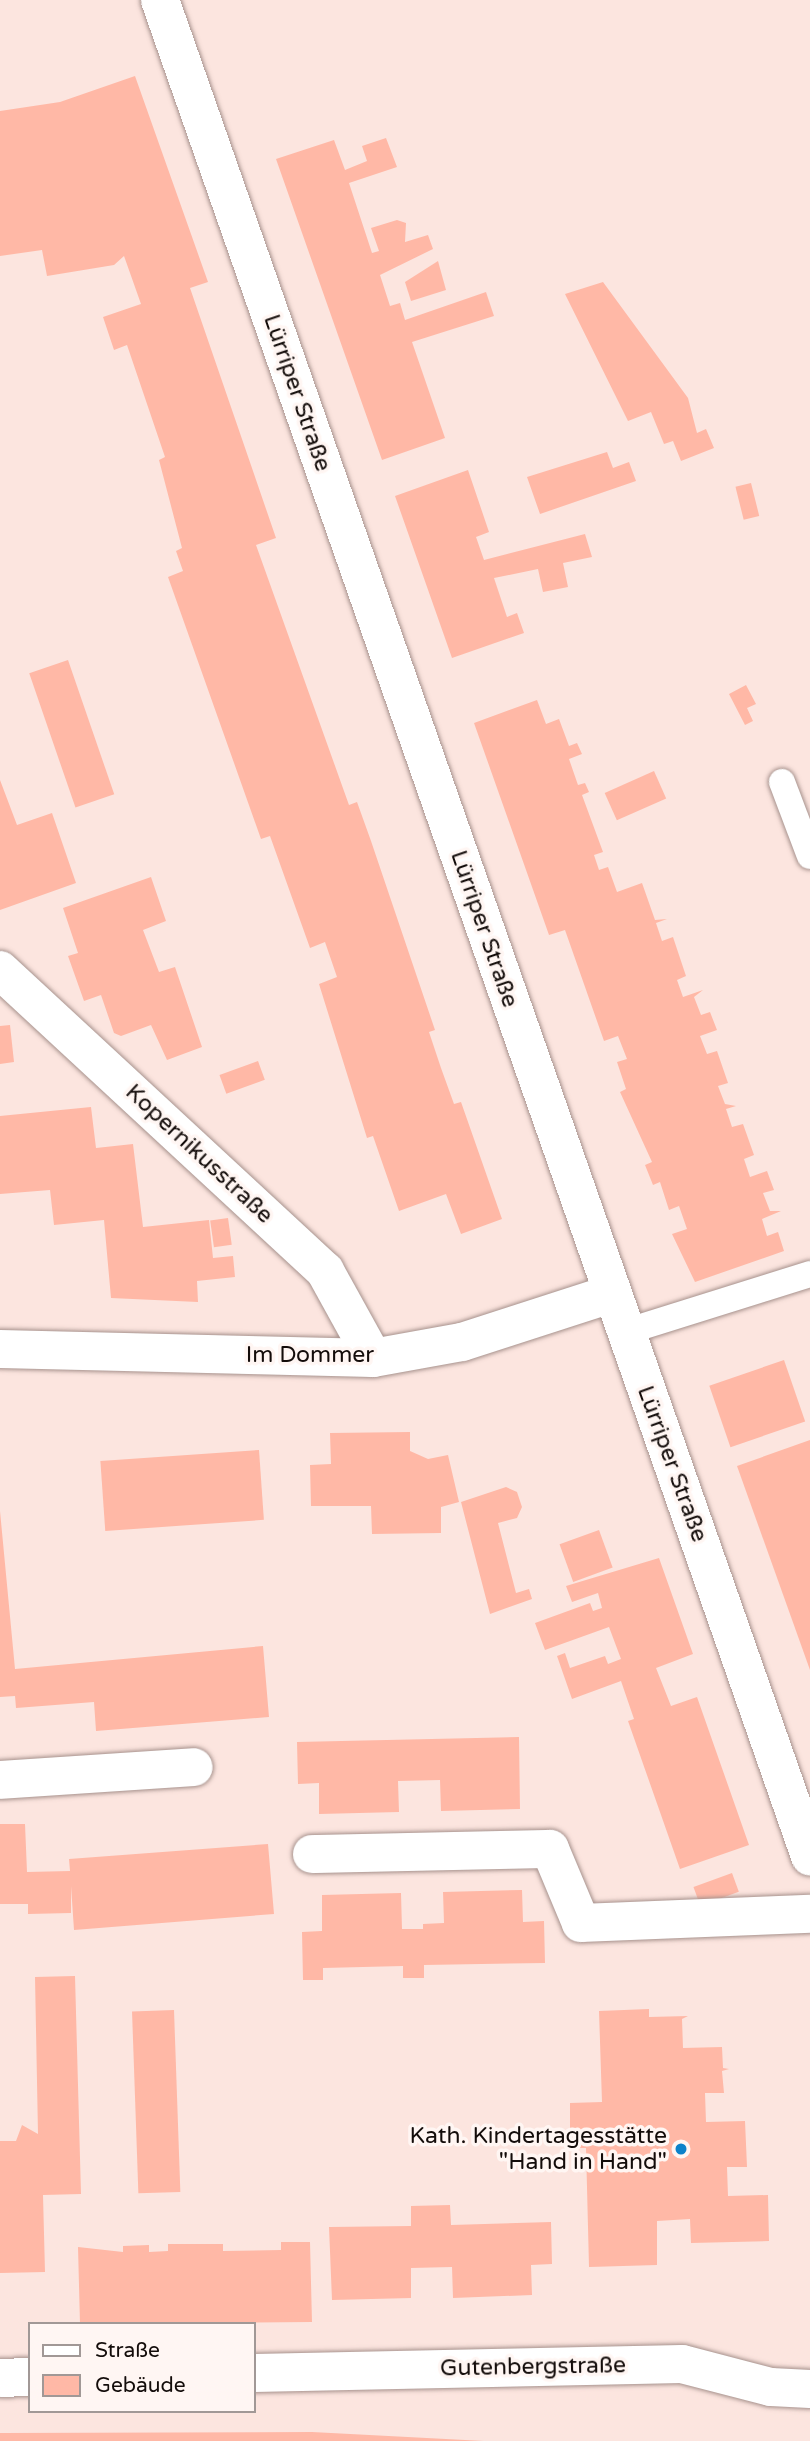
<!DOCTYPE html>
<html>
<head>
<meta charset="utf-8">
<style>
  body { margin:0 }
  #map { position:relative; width:810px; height:2441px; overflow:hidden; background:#fce5df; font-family:"Varela Round",sans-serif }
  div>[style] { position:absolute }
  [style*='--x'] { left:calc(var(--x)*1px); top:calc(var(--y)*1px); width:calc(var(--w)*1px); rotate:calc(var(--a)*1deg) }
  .building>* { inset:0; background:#ffb8a6; transform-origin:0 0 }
  .roads { filter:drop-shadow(0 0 2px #a7928d) drop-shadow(0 0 2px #a7928d) }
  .lane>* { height:26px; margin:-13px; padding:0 13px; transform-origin:13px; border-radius:13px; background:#fff }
  .street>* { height:38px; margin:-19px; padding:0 19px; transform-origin:19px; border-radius:19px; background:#fff }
  .secondary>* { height:38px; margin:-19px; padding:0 19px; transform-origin:19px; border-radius:19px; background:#fff }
  .dots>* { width:19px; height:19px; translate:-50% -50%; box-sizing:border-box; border:4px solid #fff6f3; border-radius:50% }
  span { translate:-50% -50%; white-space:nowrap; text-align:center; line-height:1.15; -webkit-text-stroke:7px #fff6f3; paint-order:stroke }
  .street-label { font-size:23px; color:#130c0a }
  .poi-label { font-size:23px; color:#130c0a }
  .right { translate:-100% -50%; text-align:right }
  .legend { position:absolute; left:28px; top:2322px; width:228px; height:91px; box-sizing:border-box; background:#fff6f3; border:2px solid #a19896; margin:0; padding:9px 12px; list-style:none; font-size:21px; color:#130c0a }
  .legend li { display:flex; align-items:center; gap:14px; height:35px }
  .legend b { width:35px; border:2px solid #a19896 }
</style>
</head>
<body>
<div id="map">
  <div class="building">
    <i style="clip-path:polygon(135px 76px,208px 282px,190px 288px,276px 538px,256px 545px,349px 805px,357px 802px,371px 841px,435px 1030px,429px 1032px,441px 1068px,454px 1104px,461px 1102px,502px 1219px,461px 1234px,446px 1194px,399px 1211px,373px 1136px,367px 1138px,319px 984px,337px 977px,325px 942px,310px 948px,270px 836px,261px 839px,168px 577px,183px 571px,176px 551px,182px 548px,159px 460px,165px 457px,127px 345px,114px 350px,103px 317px,141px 304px,124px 256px,114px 265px,47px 276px,42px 250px,0 256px,0 111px,60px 102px)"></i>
    <i style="clip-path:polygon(386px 138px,397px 167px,349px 183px,372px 253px,379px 251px,371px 228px,397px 220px,406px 223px,405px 242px,428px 235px,433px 249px,380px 275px,390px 306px,400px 303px,405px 320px,486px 292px,494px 316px,412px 342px,445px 438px,382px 460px,276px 159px,334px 140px,345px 170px,367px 161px,362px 146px)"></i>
    <i style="clip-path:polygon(438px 261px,446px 290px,411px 301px,405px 282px)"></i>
    <i style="clip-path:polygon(603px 282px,688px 398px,697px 433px,706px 429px,714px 448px,681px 461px,673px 441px,664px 444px,651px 412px,628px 421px,565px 294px)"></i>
    <i style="clip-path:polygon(607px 452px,613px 468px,629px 462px,636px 481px,540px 514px,527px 477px)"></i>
    <i style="clip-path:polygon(468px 470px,489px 532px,476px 537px,484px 560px,585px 534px,592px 557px,563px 563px,568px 587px,543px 592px,538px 569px,494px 578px,507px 617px,517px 613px,524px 633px,452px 658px,395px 496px)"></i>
    <i style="left:751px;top:483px;width:34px;height:16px;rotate:76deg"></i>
    <i style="left:68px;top:660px;width:142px;height:41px;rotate:71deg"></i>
    <i style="clip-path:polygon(746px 685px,756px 704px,747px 708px,753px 721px,745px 725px,729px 694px)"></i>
    <i style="clip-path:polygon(537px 700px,546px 724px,559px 719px,569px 746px,577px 743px,582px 754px,569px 759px,578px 785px,585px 783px,589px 792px,582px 795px,603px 852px,594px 855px,599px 870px,608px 867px,617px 892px,642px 883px,655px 920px,667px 919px,656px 923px,662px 941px,673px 937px,686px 976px,677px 980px,683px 997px,703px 990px,694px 997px,701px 1015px,710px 1012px,717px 1030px,700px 1036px,707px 1054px,717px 1051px,728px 1083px,718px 1086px,725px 1104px,736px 1106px,726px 1109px,732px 1127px,743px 1124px,754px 1155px,744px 1159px,750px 1177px,767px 1171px,774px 1190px,763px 1193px,770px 1211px,781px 1211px,762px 1219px,767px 1236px,778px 1232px,784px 1251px,695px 1282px,672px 1234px,687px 1229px,679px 1206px,669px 1210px,660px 1182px,653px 1185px,645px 1165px,652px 1162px,620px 1092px,626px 1089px,617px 1062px,627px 1059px,618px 1036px,604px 1041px,565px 930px,549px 935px,474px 723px)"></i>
    <i style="left:654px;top:771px;width:30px;height:54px;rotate:66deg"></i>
    <i style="clip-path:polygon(0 780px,17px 825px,52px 813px,76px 883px,0 910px)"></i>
    <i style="clip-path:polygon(151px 877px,166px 921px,143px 930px,159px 972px,175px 967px,202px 1047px,167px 1060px,151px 1025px,121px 1036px,114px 1033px,101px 995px,84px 1001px,68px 956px,78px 953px,63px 908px)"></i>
    <i style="clip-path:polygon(10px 1025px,14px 1062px,0 1064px,0 1026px)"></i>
    <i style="left:258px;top:1061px;width:20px;height:41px;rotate:70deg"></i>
    <i style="clip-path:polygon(91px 1107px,96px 1148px,133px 1144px,143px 1227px,209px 1220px,213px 1258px,233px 1256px,235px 1277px,197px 1281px,198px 1302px,111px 1298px,104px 1220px,54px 1225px,50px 1190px,0 1194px,0 1116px)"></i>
    <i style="left:228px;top:1218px;width:27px;height:18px;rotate:82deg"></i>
    <i style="left:784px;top:1360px;width:65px;height:79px;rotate:71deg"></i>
    <i style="clip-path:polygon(410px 1432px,410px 1451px,428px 1459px,448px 1455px,459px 1502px,441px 1507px,441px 1533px,372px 1534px,371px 1506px,311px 1506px,310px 1465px,331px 1464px,330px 1433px)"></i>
    <i style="clip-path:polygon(810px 1440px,810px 1670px,737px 1466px)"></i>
    <i style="left:259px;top:1450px;width:70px;height:159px;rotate:86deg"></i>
    <i style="clip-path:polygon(506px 1487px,517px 1492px,522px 1507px,517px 1518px,498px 1523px,516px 1593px,529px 1589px,532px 1599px,490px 1614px,461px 1502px)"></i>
    <i style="clip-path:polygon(0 1511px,15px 1669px,263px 1646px,269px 1717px,96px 1731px,94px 1702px,16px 1708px,15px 1696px,0 1697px)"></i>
    <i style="left:599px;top:1530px;width:40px;height:42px;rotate:70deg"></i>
    <i style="clip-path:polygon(659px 1558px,693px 1654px,656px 1668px,671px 1706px,697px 1697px,749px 1845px,680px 1869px,628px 1721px,634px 1719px,621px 1681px,572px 1699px,557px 1656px,565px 1653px,570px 1668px,605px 1656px,608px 1664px,621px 1659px,609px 1627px,545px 1650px,535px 1623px,590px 1603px,593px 1611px,602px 1608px,598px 1593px,572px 1602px,566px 1586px)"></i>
    <i style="clip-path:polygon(519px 1737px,520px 1809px,441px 1811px,440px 1780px,398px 1781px,399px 1812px,319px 1814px,319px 1783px,298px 1784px,297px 1742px)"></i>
    <i style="clip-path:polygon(0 1824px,25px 1824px,27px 1872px,70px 1871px,69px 1859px,268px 1844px,274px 1914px,74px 1930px,71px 1886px,71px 1913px,28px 1914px,28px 1904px,0 1904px)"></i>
    <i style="left:732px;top:1873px;width:20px;height:41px;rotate:70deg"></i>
    <i style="clip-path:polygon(522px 1890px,523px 1922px,544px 1921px,545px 1963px,424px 1965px,424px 1978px,403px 1978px,403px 1966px,323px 1968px,323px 1980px,303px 1980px,302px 1932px,322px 1931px,322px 1895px,401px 1893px,402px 1929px,423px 1929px,423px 1924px,444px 1923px,443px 1892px)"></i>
    <i style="clip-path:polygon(75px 1976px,81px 2194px,43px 2195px,45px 2272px,0 2273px,0 2141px,16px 2141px,22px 2125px,38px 2134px,35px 1977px)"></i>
    <i style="clip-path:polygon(649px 2009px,649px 2017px,688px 2016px,682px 2019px,683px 2048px,722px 2047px,723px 2068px,729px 2069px,722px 2071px,724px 2093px,705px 2093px,706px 2122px,745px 2121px,747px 2167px,727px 2167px,728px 2196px,768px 2195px,769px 2241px,691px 2243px,690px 2219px,657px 2221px,657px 2265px,589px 2267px,586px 2148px,570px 2148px,570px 2103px,602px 2102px,599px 2011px)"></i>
    <i style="left:174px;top:2010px;width:182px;height:42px;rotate:88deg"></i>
    <i style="clip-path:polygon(450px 2205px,451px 2225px,551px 2222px,552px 2264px,531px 2265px,532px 2295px,453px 2298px,452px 2267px,411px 2268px,411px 2298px,332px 2300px,329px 2227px,411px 2226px,411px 2206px)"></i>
    <i style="clip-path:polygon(281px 2242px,310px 2242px,312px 2322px,80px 2324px,78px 2247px,123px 2252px,123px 2246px,149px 2245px,149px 2252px,168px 2251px,168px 2244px,223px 2244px,223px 2251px,281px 2250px)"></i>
    <i style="clip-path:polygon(312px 2432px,484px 2441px,0 2441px,0 2433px)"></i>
  </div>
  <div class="roads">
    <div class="lane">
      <i style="--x:782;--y:782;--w:79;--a:69.3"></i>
      <i style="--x:625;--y:1332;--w:194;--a:-17.4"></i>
    </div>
    <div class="street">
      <i style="--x:0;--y:970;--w:443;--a:42.8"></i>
      <i style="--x:325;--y:1271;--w:99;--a:61.1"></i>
      <i style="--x:0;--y:1349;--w:373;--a:1.4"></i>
      <i style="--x:373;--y:1358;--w:90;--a:-10.2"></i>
      <i style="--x:462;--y:1342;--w:157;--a:-17.9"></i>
      <i style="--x:0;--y:1780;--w:194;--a:-3.8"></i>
      <i style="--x:312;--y:1854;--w:238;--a:-1.2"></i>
      <i style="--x:550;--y:1849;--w:80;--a:67.3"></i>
      <i style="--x:581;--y:1923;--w:229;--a:-2.3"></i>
      <i style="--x:254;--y:2373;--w:428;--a:-1.2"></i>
      <i style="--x:682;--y:2364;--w:92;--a:14.5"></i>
      <i style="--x:771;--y:2387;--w:39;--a:3"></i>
      <i style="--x:0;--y:2378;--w:30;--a:-2"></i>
    </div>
    <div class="secondary">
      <i style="--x:160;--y:0;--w:1967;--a:70.7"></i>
    </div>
  </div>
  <div class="dots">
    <i style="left:681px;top:2149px;background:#0c82ca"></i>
  </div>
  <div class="street-label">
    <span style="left:297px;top:393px;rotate:71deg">Lürriper Straße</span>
    <span style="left:484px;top:929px;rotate:71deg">Lürriper Straße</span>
    <span style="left:199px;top:1154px;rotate:43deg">Kopernikusstraße</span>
    <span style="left:310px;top:1355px">Im Dommer</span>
    <span style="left:672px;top:1464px;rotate:70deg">Lürriper Straße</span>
    <span style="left:533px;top:2367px;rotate:-1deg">Gutenbergstraße</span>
  </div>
  <div class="poi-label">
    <span class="right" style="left:667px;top:2149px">Kath. Kindertagesstätte<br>"Hand in Hand"</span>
  </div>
  <ul class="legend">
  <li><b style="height:9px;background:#fff"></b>Straße</li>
  <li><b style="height:19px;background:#ffb8a6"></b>Gebäude</li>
  </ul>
</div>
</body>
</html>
